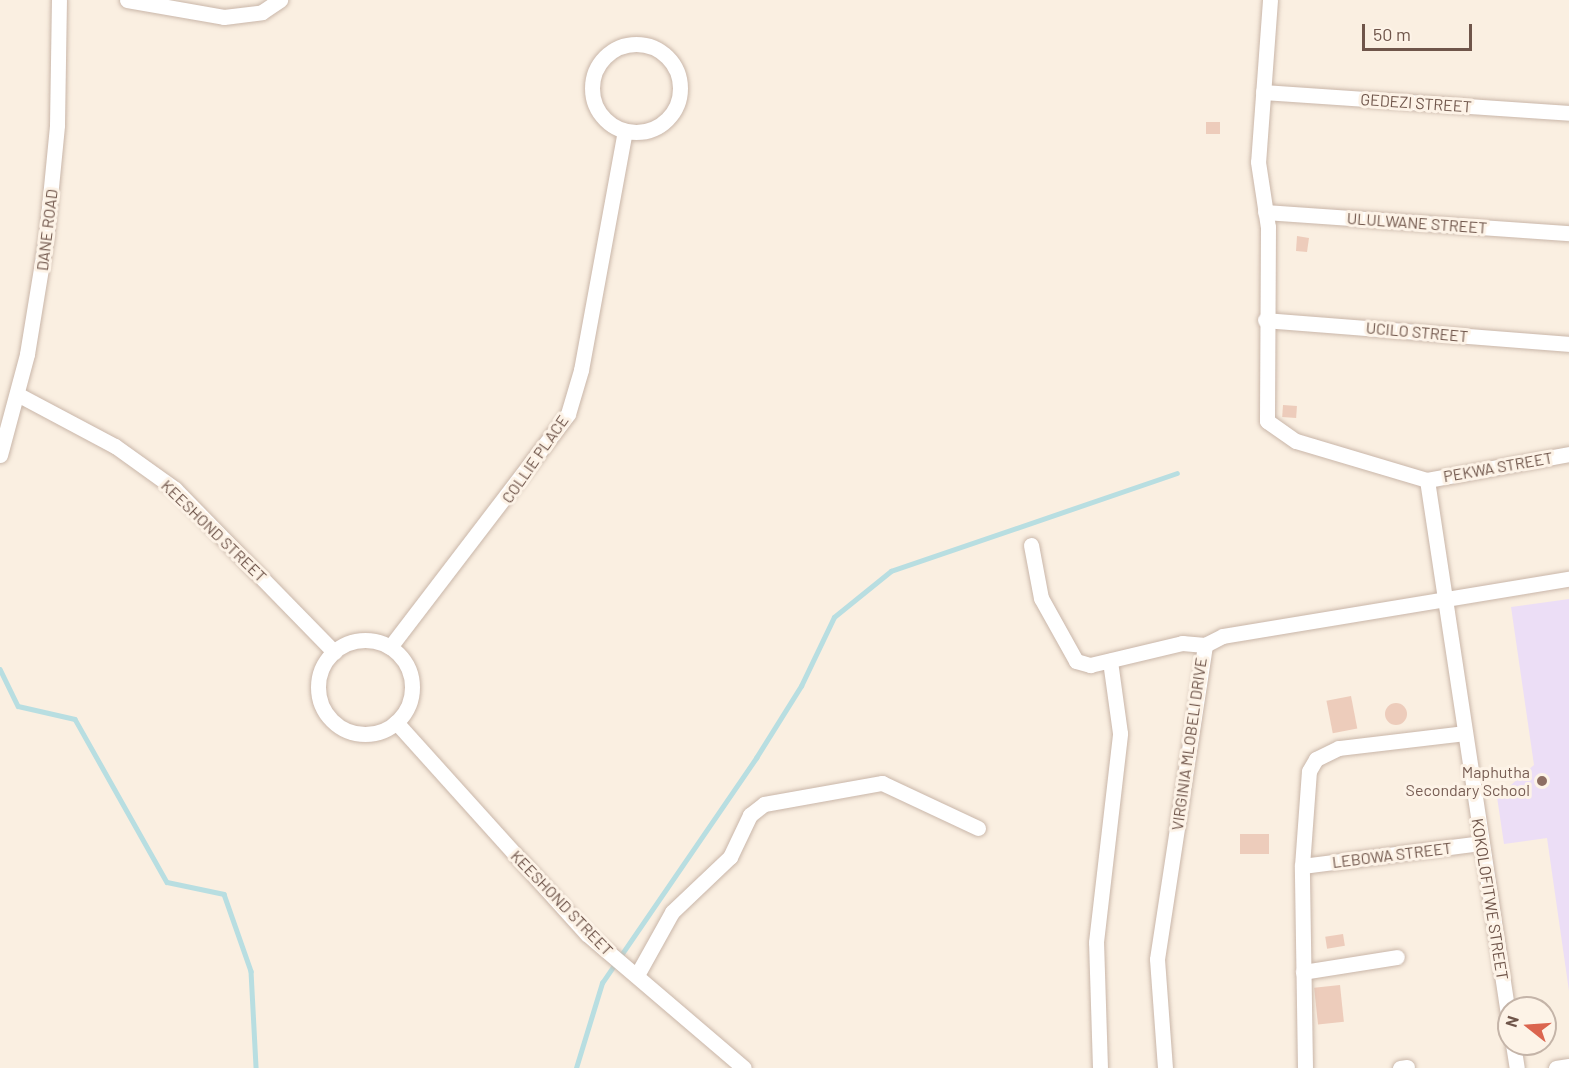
<!DOCTYPE html>
<html>
<head>
<meta charset="utf-8">
<style>
  body { margin:0 }
  #map { position:relative; width:1569px; height:1068px; overflow:hidden; background:#faefe1; font-family:Barlow,sans-serif }
  div>[style] { position:absolute }
  [style*='--x'] { left:calc(var(--x)*1px); top:calc(var(--y)*1px); width:calc(var(--w)*1px); rotate:calc(var(--a)*1deg) }
  .education>* { inset:0; background:#ecdef6 }
  .stream>* { height:4.5px; margin:-2.25px; padding:0 2.25px; transform-origin:2.25px; border-radius:2.25px; background:#b8dee1 }
  .building>* { inset:0; background:#edccbb; transform-origin:0 0 }
  .round { border-radius:50% }
  .roads { filter:drop-shadow(0 0 2px #c9b6a9) drop-shadow(0 0 2px #c9b6a9) }
  .minor>* { height:15px; margin:-7.5px; padding:0 7.5px; transform-origin:7.5px; border-radius:7.5px; background:#fff }
  .minor>.ring { margin:-7.5px; padding:0; box-sizing:content-box; background:none; border:15px solid #fff; border-radius:50% }
  .dots>* { width:16px; height:16px; translate:-50% -50%; box-sizing:border-box; border:3px solid #fdf3e7; border-radius:50% }
  span { translate:-50% -50%; white-space:nowrap; text-align:center; line-height:1.15; -webkit-text-stroke:6px #fdf3e7; paint-order:stroke }
  .street-label { font-size:16px; color:#6f554a }
  .education-label { font-size:16px; color:#785e54 }
  .right { translate:-100% -50%; text-align:right }
  .north { position:absolute; left:1497px; top:996px; width:60px; height:60px; box-sizing:border-box; background:#fdf3e7; border:2px solid #c4b4a8; border-radius:50%; rotate:287deg; font-size:16px; font-weight:700; line-height:24px; text-align:center; color:#6f554a }
  .north::after { content:''; display:block; margin:auto; width:21px; height:27px; background:#db654f; clip-path:polygon(50% 0,100% 100%,50% 72%,0 100%) }
  .scale { position:absolute; left:1362px; top:24px; width:110px; height:27px; box-sizing:border-box; border:3px solid #6f554a; border-top:0; padding-left:8px; font-size:18px; line-height:21px; white-space:nowrap; color:#6f554a; -webkit-text-stroke:4px #fdf3e7; paint-order:stroke }
</style>
</head>
<body>
<div id="map">
  <div class="education">
    <i style="clip-path:polygon(1569px 599px,1569px 991px,1547px 838px,1504px 844px,1497px 797px,1534px 765px,1511px 607px)"></i>
  </div>
  <div class="stream">
    <i style="--x:0;--y:669;--w:41;--a:64.1"></i>
    <i style="--x:18;--y:706;--w:58;--a:12.8"></i>
    <i style="--x:75;--y:719;--w:187;--a:60.6"></i>
    <i style="--x:167;--y:882;--w:58;--a:11.9"></i>
    <i style="--x:224;--y:894;--w:82;--a:70.7"></i>
    <i style="--x:251;--y:971;--w:97;--a:87"></i>
    <i style="--x:576;--y:1068;--w:89;--a:-73"></i>
    <i style="--x:602;--y:983;--w:273;--a:-55.6"></i>
    <i style="--x:756;--y:758;--w:85;--a:-58"></i>
    <i style="--x:801;--y:686;--w:76;--a:-64.4"></i>
    <i style="--x:834;--y:617;--w:73;--a:-38.9"></i>
    <i style="--x:891;--y:571;--w:302;--a:-18.9"></i>
  </div>
  <div class="building">
    <i style="left:1206px;top:122px;width:14px;height:12px"></i>
    <i style="clip-path:polygon(1297px 236px,1309px 238px,1307px 252px,1296px 251px)"></i>
    <i style="left:1283px;top:405px;width:14px;height:12px;rotate:4deg"></i>
    <i style="left:1351px;top:696px;width:33px;height:25px;rotate:79deg"></i>
    <i class="round" style="left:1385px;top:703px;width:22px;height:22px"></i>
    <i style="left:1240px;top:834px;width:29px;height:20px"></i>
    <i style="left:1343px;top:934px;width:12px;height:18px;rotate:81deg"></i>
    <i style="left:1340px;top:985px;width:37px;height:26px;rotate:84deg"></i>
  </div>
  <div class="roads">
    <div class="minor">
      <i style="--x:127;--y:0;--w:98;--a:9.9"></i>
      <i style="--x:224;--y:17;--w:38;--a:-7"></i>
      <i style="--x:262;--y:12;--w:22;--a:-34"></i>
      <i style="--x:1270;--y:0;--w:162;--a:94.2"></i>
      <i style="--x:1258;--y:162;--w:66;--a:81.3"></i>
      <i style="--x:1268;--y:227;--w:194;--a:90.3"></i>
      <i style="--x:1267;--y:421;--w:35;--a:35"></i>
      <i style="--x:1296;--y:441;--w:137;--a:16.6"></i>
      <i style="--x:1427;--y:480;--w:144;--a:-10.4"></i>
      <i class="ring" style="left:592px;top:44px;width:73px;height:73px"></i>
      <i style="--x:1263;--y:92;--w:307;--a:3.9"></i>
      <i style="--x:1265;--y:212;--w:305;--a:4"></i>
      <i style="--x:1265;--y:320;--w:305;--a:4.5"></i>
      <i style="--x:17;--y:394;--w:111;--a:28"></i>
      <i style="--x:115;--y:446;--w:74;--a:35.6"></i>
      <i style="--x:175;--y:489;--w:228;--a:45.7"></i>
      <i style="--x:0;--y:455;--w:105;--a:-75"></i>
      <i style="--x:27;--y:354;--w:118;--a:-80.7"></i>
      <i style="--x:46;--y:238;--w:114;--a:-84.4"></i>
      <i style="--x:57;--y:125;--w:125;--a:-89.1"></i>
      <i style="--x:1427;--y:480;--w:547;--a:81.38"></i>
      <i style="--x:1031;--y:545;--w:54;--a:79.3"></i>
      <i style="--x:1041;--y:598;--w:72;--a:60.9"></i>
      <i style="--x:1076;--y:661;--w:15;--a:16"></i>
      <i style="--x:1090;--y:665;--w:95;--a:-13.4"></i>
      <i style="--x:1182;--y:643;--w:23;--a:5"></i>
      <i class="ring" style="left:318px;top:640px;width:79px;height:79px"></i>
      <i style="--x:390;--y:647;--w:293;--a:-52.6"></i>
      <i style="--x:568;--y:414;--w:46;--a:-73.5"></i>
      <i style="--x:581;--y:370;--w:243;--a:-79.6"></i>
      <i style="--x:396;--y:722;--w:285;--a:48"></i>
      <i style="--x:587;--y:934;--w:206;--a:40.5"></i>
      <i style="--x:1302;--y:866;--w:180;--a:-7.3"></i>
      <i style="--x:1303;--y:972;--w:95;--a:-9.1"></i>
      <i style="--x:637;--y:975;--w:72;--a:-60.9"></i>
      <i style="--x:672;--y:912;--w:80;--a:-43.5"></i>
      <i style="--x:730;--y:857;--w:47;--a:-64.5"></i>
      <i style="--x:750;--y:815;--w:18;--a:-38"></i>
      <i style="--x:764;--y:804;--w:120;--a:-10.1"></i>
      <i style="--x:882;--y:783;--w:106;--a:25.1"></i>
      <i style="--x:1513;--y:1044;--w:24;--a:81"></i>
      <i style="--x:1100;--y:1068;--w:126;--a:-91.8"></i>
      <i style="--x:1096;--y:942;--w:210;--a:-83.4"></i>
      <i style="--x:1120;--y:733;--w:73;--a:-97.9"></i>
      <i style="--x:1165;--y:1068;--w:109;--a:-94.2"></i>
      <i style="--x:1157;--y:959;--w:318;--a:-81.3"></i>
      <i style="--x:1205;--y:645;--w:20;--a:-27"></i>
      <i style="--x:1223;--y:636;--w:351;--a:-9.4"></i>
      <i style="--x:1305;--y:1068;--w:202;--a:-90.9"></i>
      <i style="--x:1302;--y:866;--w:95;--a:-85.8"></i>
      <i style="--x:1309;--y:771;--w:14;--a:-60"></i>
      <i style="--x:1316;--y:759;--w:25;--a:-26"></i>
      <i style="--x:1339;--y:748;--w:126;--a:-6.8"></i>
      <i style="--x:1400;--y:1068;--w:7;--a:-8"></i>
      <i style="--x:1556;--y:1068;--w:13;--a:-9"></i>
    </div>
  </div>
  <div class="dots">
    <i style="left:1542px;top:781px;background:#8d6e63"></i>
  </div>
  <div class="street-label">
    <span style="left:1416px;top:103px;rotate:4deg">GEDEZI STREET</span>
    <span style="left:1417px;top:223px;rotate:4deg">ULULWANE STREET</span>
    <span style="left:47px;top:230px;rotate:-83deg">DANE ROAD</span>
    <span style="left:1417px;top:332px;rotate:5deg">UCILO STREET</span>
    <span style="left:535px;top:459px;rotate:-55deg">COLLIE PLACE</span>
    <span style="left:1498px;top:467px;rotate:-10deg">PEKWA STREET</span>
    <span style="left:214px;top:531px;rotate:44deg">KEESHOND STREET</span>
    <span style="left:1189px;top:744px;rotate:-82deg">VIRGINIA MLOBELI DRIVE</span>
    <span style="left:1392px;top:855px;rotate:-7deg">LEBOWA STREET</span>
    <span style="left:1490px;top:899px;rotate:81deg">KOKOLOFITWE STREET</span>
    <span style="left:562px;top:903px;rotate:46deg">KEESHOND STREET</span>
  </div>
  <div class="education-label">
    <span class="right" style="left:1530px;top:781px">Maphutha<br>Secondary School</span>
  </div>
  <div class="north">N</div>
  <div class="scale">50 m</div>
</div>
</body>
</html>
